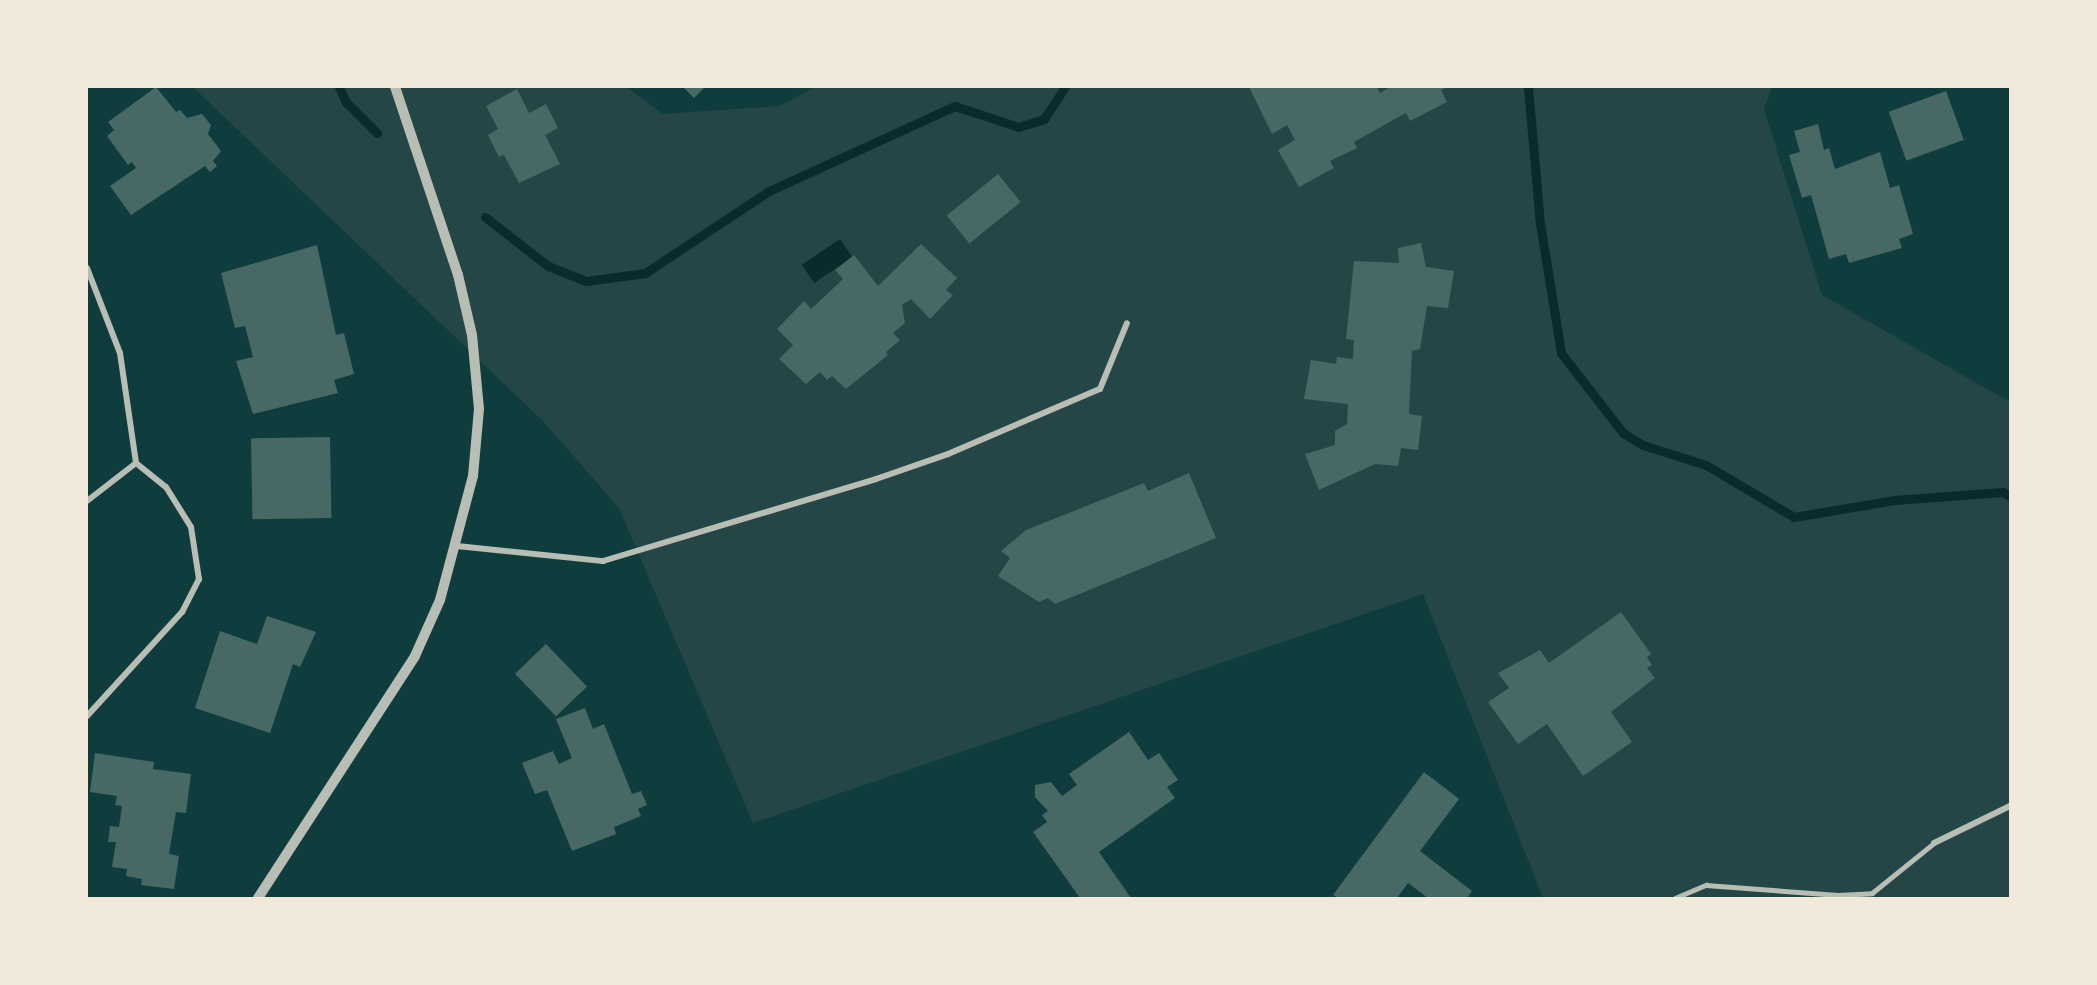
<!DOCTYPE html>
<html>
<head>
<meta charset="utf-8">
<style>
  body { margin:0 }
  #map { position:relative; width:2097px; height:985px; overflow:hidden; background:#0f3d3e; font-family:"Source Serif 4",serif }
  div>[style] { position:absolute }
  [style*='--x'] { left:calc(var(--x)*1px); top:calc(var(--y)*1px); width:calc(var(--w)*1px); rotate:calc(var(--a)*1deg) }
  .green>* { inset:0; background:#244646 }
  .water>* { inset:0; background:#0a2a2b; transform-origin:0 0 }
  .stream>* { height:9px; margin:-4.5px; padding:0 4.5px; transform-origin:4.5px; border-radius:4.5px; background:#0a2a2b }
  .building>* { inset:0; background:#486865; transform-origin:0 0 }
  .service>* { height:4.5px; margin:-2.25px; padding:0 2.25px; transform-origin:2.25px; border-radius:2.25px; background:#b8beb3 }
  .minor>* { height:6px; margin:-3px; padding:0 3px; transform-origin:3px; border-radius:3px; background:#b8beb3 }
  .tertiary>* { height:10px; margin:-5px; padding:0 5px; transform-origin:5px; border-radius:5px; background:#b8beb3 }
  span { translate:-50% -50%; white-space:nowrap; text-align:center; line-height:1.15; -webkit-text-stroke:5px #f1e9da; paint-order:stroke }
  .frame { position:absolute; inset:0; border:88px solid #f1e9da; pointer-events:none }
</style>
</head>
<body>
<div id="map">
  <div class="green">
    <i style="clip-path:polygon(193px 87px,626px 87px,663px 114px,780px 106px,815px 87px,1772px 87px,1764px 109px,1822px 295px,2010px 402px,2010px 898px,1543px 898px,1423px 594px,753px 823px,619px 508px,544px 422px)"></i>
  </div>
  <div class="water">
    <i style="left:840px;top:239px;width:22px;height:46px;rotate:56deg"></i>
  </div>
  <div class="stream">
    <i style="--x:339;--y:87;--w:17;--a:65"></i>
    <i style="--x:346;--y:102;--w:44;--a:45"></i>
    <i style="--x:1528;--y:87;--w:137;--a:85"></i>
    <i style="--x:1540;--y:223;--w:132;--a:80.8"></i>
    <i style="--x:1561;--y:353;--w:101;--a:52.2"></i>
    <i style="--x:1623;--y:433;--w:23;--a:31"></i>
    <i style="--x:1643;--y:445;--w:66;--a:17.6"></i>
    <i style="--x:1706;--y:465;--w:102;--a:30.6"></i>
    <i style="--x:1794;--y:517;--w:101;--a:-9.6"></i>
    <i style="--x:1894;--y:500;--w:109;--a:-4.2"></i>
    <i style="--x:2003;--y:492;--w:8;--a:30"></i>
    <i style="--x:485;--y:217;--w:80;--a:37.9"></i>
    <i style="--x:548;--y:266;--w:41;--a:21.5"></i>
    <i style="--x:586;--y:281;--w:60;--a:-7.7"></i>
    <i style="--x:645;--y:273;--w:149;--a:-33.5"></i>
    <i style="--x:769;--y:191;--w:205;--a:-24.6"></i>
    <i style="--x:955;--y:106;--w:66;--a:18.4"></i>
    <i style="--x:1018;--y:127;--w:27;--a:-17"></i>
    <i style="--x:1044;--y:119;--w:38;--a:-57"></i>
  </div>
  <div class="building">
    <i style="clip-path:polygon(156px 87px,176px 112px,180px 110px,187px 118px,202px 114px,211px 125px,208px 134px,221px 151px,213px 161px,217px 166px,210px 172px,205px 166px,131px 215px,110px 186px,136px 168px,132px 162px,128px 165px,107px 136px,114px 130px,108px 122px)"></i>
    <i style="clip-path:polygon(683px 87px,705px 87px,694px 98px)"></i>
    <i style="clip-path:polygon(1249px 87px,1377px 87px,1380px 93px,1390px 87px,1448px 87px,1441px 90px,1447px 102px,1410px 121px,1406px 113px,1393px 120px,1354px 142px,1357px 148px,1330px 161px,1334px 168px,1299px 187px,1278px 150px,1295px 140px,1287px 125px,1272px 134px)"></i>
    <i style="clip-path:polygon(517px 89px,529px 113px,546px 104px,558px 128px,545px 135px,560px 164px,519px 183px,504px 155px,499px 157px,488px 135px,498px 129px,486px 106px)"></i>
    <i style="left:1946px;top:91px;width:52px;height:61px;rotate:70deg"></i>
    <i style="clip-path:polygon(1818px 124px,1824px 150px,1829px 148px,1835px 169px,1880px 152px,1890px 188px,1899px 185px,1913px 234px,1899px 239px,1902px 248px,1849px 263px,1846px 254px,1829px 259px,1811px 195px,1802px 198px,1789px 155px,1800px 152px,1794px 131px)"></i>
    <i style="left:998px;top:174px;width:36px;height:66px;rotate:51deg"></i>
    <i style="clip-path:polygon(1421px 243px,1426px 267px,1454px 271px,1448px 308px,1427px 306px,1420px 349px,1412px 351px,1409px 414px,1422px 416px,1418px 450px,1401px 448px,1398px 466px,1375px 464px,1319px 490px,1305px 454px,1335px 445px,1335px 431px,1347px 424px,1348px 404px,1304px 399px,1311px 360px,1336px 364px,1337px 357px,1353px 359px,1354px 340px,1346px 339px,1354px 261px,1399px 263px,1398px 248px)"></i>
    <i style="clip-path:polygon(921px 244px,957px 278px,946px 290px,953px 295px,930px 319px,911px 299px,902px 305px,905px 323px,893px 333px,900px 340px,886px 352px,888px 355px,846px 389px,832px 376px,827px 380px,820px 372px,806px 384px,779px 359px,793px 345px,777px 329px,804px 301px,811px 309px,843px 279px,835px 270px,854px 255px,878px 286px)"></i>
    <i style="clip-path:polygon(317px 245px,336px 335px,344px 333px,354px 374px,334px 380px,338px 393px,253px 414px,236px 361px,253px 357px,245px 326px,235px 328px,221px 273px)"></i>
    <i style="left:330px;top:437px;width:81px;height:79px;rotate:89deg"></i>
    <i style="clip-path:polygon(1189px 473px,1216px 538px,1055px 604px,1048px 598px,1039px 602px,998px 576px,1010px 558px,1001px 551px,1026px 530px,1144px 483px,1148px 491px)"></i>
    <i style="clip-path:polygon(1621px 612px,1651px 654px,1647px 657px,1652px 665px,1647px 668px,1655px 678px,1611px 712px,1632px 742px,1583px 776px,1547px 724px,1518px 744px,1488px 702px,1509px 688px,1498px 673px,1540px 650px,1549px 663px)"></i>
    <i style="clip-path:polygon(267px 616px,316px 632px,300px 667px,293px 664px,270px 733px,195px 708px,220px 631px,257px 644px)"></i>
    <i style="left:546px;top:644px;width:59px;height:43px;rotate:46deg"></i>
    <i style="clip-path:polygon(585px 708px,593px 729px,604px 724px,632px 794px,641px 791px,647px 805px,638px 809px,641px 816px,614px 827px,616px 834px,572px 851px,547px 790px,535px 794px,522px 763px,553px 751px,559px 764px,572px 758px,556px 719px)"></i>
    <i style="clip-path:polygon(1129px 732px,1148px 760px,1159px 753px,1178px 780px,1167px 787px,1175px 798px,1099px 852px,1131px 898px,1080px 898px,1033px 832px,1047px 822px,1042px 815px,1048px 811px,1035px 797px,1035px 785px,1051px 782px,1062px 796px,1077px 785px,1069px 774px)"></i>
    <i style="clip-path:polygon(95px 753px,154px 762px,153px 769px,191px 774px,186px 813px,176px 812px,169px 854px,179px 856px,174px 889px,141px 885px,142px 879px,126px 876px,127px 869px,112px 867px,116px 842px,108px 842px,110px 826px,119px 827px,122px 806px,115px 805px,117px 796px,90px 792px)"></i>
    <i style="clip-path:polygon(1424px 772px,1459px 799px,1420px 851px,1472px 891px,1467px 898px,1428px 898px,1408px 883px,1397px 898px,1338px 898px,1333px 895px)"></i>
  </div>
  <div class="service">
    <i style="--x:1675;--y:898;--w:34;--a:-23"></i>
    <i style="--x:1706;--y:885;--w:132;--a:4.3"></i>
    <i style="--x:1838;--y:895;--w:34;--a:-3"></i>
    <i style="--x:1872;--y:893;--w:80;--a:-38.9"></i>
  </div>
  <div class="minor">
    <i style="--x:87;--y:268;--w:91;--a:68.8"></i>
    <i style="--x:120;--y:353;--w:111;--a:81.7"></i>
    <i style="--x:136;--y:463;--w:38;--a:39"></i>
    <i style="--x:166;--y:487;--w:47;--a:58"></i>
    <i style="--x:191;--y:527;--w:53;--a:81.3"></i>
    <i style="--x:199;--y:579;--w:37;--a:117"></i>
    <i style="--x:182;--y:612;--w:141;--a:132.4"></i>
    <i style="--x:87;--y:501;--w:62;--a:-37.8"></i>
    <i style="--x:457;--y:546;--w:147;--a:5.9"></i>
    <i style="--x:603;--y:561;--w:285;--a:-16.7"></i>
    <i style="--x:876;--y:479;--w:76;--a:-19.1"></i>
    <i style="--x:948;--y:454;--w:165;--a:-23.2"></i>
    <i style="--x:1100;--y:389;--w:71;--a:-67.8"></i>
    <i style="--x:1934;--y:843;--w:85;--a:-26"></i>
  </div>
  <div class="tertiary">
    <i style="--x:258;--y:898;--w:288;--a:-57"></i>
    <i style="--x:415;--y:656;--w:61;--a:-65.9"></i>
    <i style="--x:440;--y:600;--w:128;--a:-75.1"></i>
    <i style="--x:473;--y:476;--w:67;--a:-84.9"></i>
    <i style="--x:479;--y:409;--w:74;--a:-95.4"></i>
    <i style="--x:472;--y:335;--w:62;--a:-103.1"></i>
    <i style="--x:458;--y:275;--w:198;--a:-108.5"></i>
  </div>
  <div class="frame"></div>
</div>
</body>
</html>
